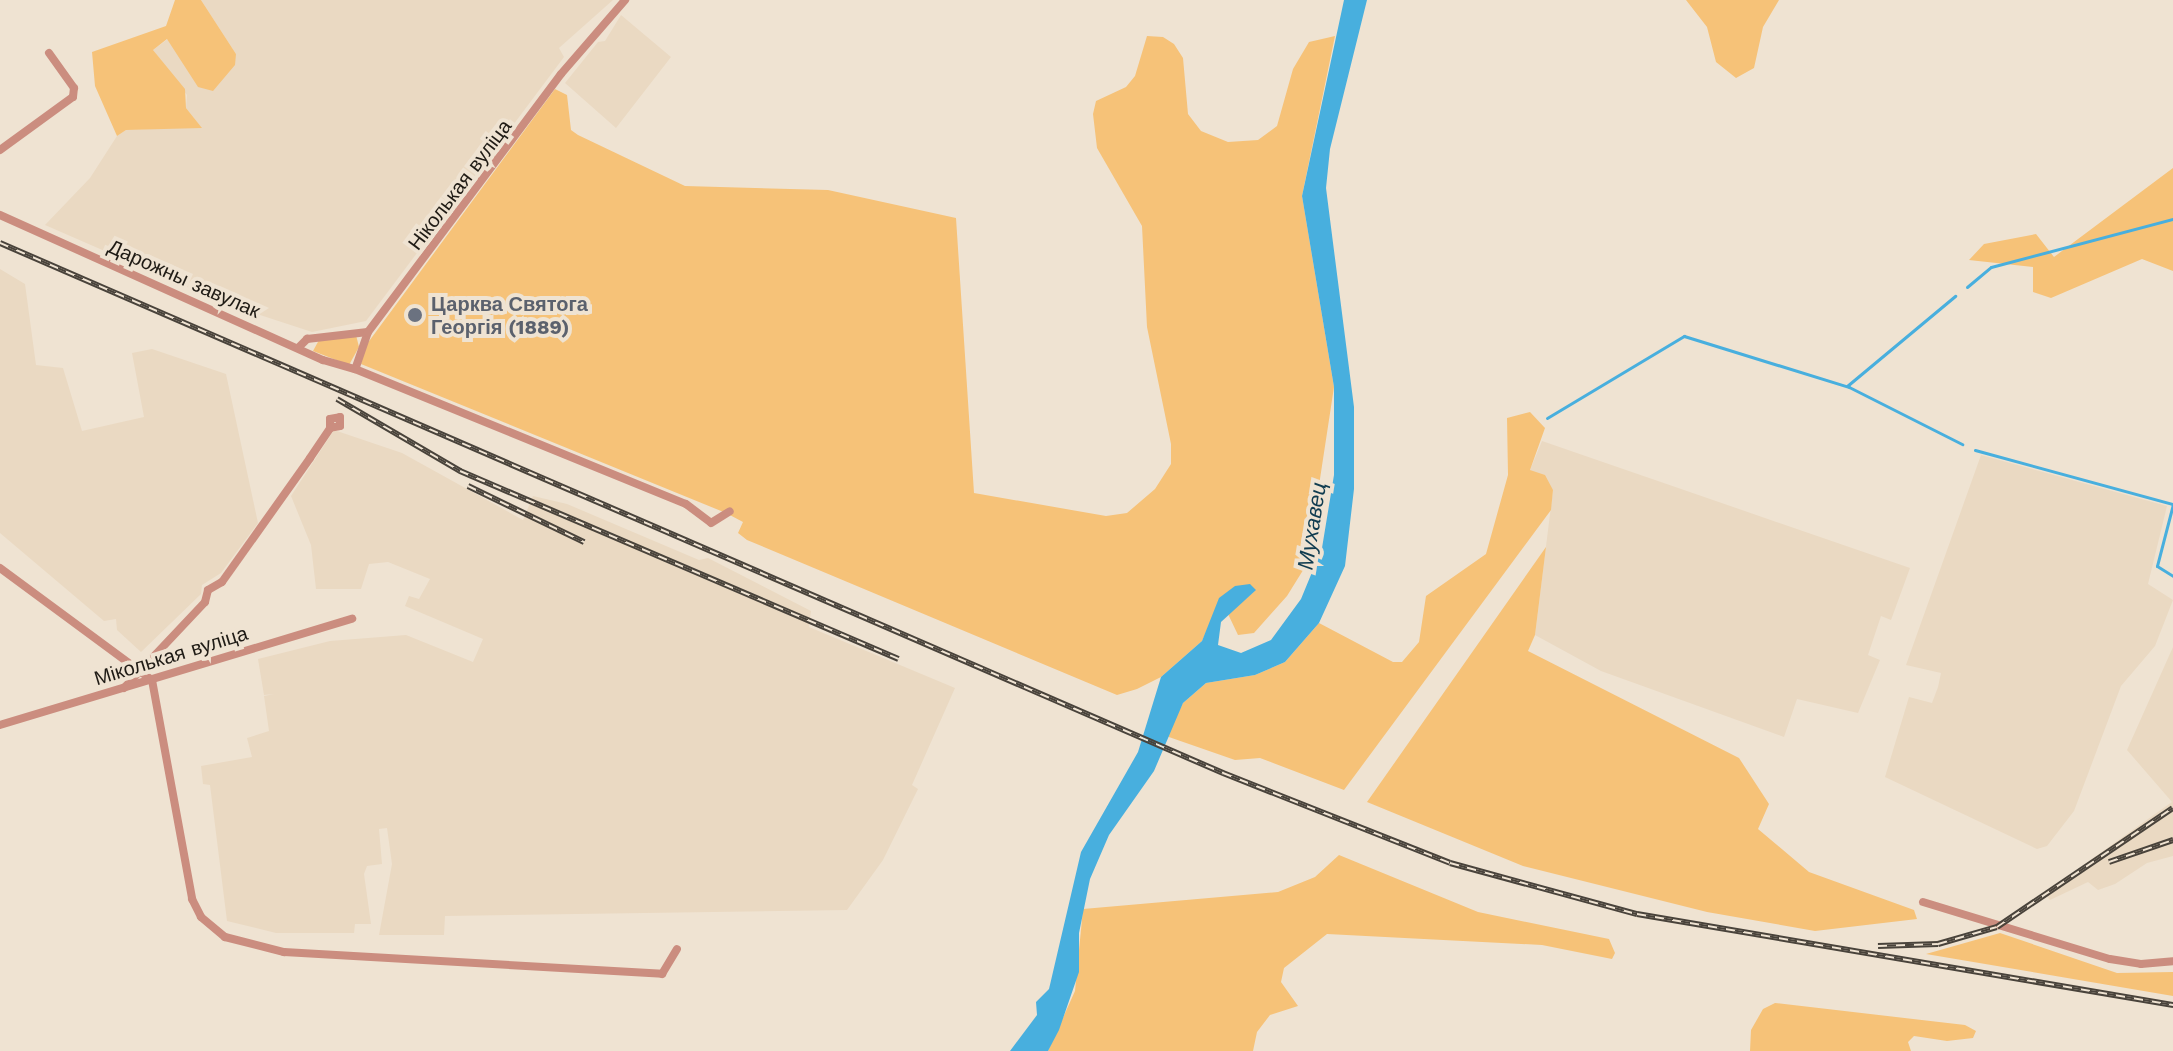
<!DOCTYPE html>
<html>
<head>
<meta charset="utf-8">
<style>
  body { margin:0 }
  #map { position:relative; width:2173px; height:1051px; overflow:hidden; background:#efe3d2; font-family:"Work Sans",sans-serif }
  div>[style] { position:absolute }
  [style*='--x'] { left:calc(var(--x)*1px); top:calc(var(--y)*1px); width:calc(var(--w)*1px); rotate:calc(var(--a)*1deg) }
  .built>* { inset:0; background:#ead9c2 }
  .green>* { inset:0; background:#f6c278 }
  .water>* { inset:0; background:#48afde }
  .stream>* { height:3px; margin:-1.5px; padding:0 1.5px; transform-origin:1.5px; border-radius:1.5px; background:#48afde }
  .street>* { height:8px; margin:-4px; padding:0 4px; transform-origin:4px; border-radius:4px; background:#cb8d7f }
  .rail>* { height:6px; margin-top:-3px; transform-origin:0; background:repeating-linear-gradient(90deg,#efe3d2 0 9px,#49433b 0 18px); box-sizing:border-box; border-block:2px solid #49433b }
  .dots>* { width:22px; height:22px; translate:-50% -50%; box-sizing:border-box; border:4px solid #efe3d2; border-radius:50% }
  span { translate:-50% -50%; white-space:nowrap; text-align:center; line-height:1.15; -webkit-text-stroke:8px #efe3d2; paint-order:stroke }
  .street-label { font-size:20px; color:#1f1b15 }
  .worship-label { font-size:20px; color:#5b616d; font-weight:700 }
  .left { translate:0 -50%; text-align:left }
  .water-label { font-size:22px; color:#103c50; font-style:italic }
</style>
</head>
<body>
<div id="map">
  <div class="built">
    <i style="clip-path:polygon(201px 0,613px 0,559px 48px,564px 57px,366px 321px,312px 332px,224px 303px,45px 225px,90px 178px,117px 136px,126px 130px,201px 127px,186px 108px,187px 95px,153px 50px,168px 39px,196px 83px,236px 54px)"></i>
    <i style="clip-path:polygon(621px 15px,671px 57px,616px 128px,565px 83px,598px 42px,605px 41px)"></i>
    <i style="clip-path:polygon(0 269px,25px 284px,36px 365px,63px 368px,82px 431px,144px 417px,132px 353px,152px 349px,226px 374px,258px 523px,221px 573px,202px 585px,201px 594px,141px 652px,117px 630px,116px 619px,104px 621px,0 533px)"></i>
    <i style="clip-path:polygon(334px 430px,402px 453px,523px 520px,533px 496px,567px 504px,699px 560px,708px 558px,811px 611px,809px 627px,955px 688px,912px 785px,918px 789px,883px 860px,847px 910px,445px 916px,444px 935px,379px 935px,392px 864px,387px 828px,379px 829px,382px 864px,367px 866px,364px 874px,371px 924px,355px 924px,354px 933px,276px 933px,227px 921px,210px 785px,203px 784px,201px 766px,252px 757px,247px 738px,269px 731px,264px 696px,274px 694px,264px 695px,258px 659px,330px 641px,406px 635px,473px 662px,483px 639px,405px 606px,409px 596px,419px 599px,430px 579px,388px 562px,369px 564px,361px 589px,316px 589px,311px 545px,291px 496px)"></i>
    <i style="clip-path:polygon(1542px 441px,1910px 568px,1891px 620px,1881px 616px,1868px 655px,1880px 660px,1858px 713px,1797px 699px,1784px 737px,1601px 671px,1535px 635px,1553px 490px,1530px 470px)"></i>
    <i style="clip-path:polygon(1981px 455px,2167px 506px,2148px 584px,2173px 600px,2155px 646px,2121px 686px,2074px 811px,2047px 846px,2037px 849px,1885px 777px,1909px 697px,1932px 703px,1938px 687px,1941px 673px,1906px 665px)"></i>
    <i style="clip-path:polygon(2173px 647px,2173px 856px,2147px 863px,2115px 884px,2098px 890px,2088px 882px,2050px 900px,2044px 893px,2172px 802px,2127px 750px)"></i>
  </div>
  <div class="green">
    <i style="clip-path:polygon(175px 0,201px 0,236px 54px,235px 65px,213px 91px,198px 87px,167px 39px,153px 50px,185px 89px,186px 108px,202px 128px,126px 130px,117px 136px,95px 86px,92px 52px,166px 26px)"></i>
    <i style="clip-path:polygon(1686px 0,1779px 0,1763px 27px,1754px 68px,1736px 78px,1716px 62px,1707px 27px)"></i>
    <i style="clip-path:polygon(1147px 36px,1163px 37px,1174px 44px,1183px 58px,1188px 114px,1201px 131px,1228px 142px,1258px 140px,1277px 126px,1293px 69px,1309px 42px,1335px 36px,1302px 196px,1334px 387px,1311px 538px,1305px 567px,1287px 596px,1254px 633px,1238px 635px,1228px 614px,1256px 590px,1208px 628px,1202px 641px,1161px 677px,1137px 689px,1117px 695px,747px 540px,738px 533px,743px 522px,726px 513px,361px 364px,364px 348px,555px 89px,567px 95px,571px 130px,578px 135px,685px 186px,828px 190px,956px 218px,974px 493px,1106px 516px,1127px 513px,1155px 489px,1171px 464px,1171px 444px,1147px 327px,1142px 226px,1097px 148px,1093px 114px,1096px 101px,1126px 87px,1135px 76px)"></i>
    <i style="clip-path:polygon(2173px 168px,2173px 271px,2142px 259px,2051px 298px,2033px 292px,2033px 267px,1969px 260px,1984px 244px,2036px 234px,2054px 257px)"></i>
    <i style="clip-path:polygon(356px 335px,359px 347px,349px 365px,313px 351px,319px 340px)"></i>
    <i style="clip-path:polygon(1530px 412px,1545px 428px,1530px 470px,1545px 475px,1553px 490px,1551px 510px,1344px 790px,1260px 758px,1235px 760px,1166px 736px,1183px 703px,1206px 683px,1255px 675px,1285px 662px,1319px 623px,1393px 662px,1402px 662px,1419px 642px,1426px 596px,1486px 554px,1508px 475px,1507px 418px)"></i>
    <i style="clip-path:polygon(1546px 547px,1535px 635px,1528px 651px,1739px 758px,1769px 804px,1758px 829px,1809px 872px,1914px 910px,1917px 919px,1815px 931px,1707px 912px,1523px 866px,1367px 802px)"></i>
    <i style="clip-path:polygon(1339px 855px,1478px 912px,1609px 939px,1615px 953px,1612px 959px,1542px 945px,1327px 934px,1284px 968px,1281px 982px,1298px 1006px,1270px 1015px,1257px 1032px,1253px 1051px,1048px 1051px,1075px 991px,1083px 909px,1278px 892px,1315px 877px)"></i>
    <i style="clip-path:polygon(2000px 933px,2117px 973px,2173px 972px,2173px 996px,1926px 954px)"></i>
    <i style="clip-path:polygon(1775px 1003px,1965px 1025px,1976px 1031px,1973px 1038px,1947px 1041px,1914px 1036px,1908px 1042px,1911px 1051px,1750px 1051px,1751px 1030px,1763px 1009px)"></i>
  </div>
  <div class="water">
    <i style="clip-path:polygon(1344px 0,1367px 0,1330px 149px,1326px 188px,1354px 407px,1354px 489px,1345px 566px,1319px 623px,1285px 662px,1255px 675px,1206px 683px,1183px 703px,1154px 771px,1109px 835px,1090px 879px,1079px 933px,1079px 972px,1059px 1030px,1048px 1051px,1010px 1051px,1037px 1015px,1036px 1002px,1049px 989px,1081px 852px,1138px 752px,1161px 677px,1202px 641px,1219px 598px,1235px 586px,1250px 584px,1256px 590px,1221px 622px,1218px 645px,1241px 653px,1271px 640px,1301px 599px,1322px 548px,1334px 475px,1334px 387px,1302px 196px)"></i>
  </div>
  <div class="stream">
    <i style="--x:1967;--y:287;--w:31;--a:-40"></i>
    <i style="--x:1991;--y:267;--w:188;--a:-14.8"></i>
    <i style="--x:1847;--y:386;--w:141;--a:-39.8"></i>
    <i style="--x:1547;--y:418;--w:160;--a:-30.9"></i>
    <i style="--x:1684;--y:336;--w:173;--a:17.2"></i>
    <i style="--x:1849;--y:387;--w:127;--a:26.8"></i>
    <i style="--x:1975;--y:450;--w:205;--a:15.3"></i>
    <i style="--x:2173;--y:504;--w:64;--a:104.5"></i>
    <i style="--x:2157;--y:566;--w:19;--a:32"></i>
  </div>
  <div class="street">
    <i style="--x:0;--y:150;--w:90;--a:-36"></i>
    <i style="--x:73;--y:97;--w:9;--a:-84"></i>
    <i style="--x:74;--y:88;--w:43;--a:-125.5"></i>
    <i style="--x:0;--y:215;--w:354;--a:24.2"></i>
    <i style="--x:323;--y:360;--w:33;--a:16"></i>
    <i style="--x:368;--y:332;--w:39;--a:109"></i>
    <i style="--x:355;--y:369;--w:357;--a:22.2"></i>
    <i style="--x:686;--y:504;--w:31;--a:37"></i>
    <i style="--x:711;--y:523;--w:22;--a:-32"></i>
    <i style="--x:298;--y:348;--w:13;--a:-45"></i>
    <i style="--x:307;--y:339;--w:61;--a:-6.5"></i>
    <i style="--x:368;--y:332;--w:322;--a:-53.2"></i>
    <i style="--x:561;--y:74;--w:98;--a:-49.1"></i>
    <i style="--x:0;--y:568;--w:189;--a:36.4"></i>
    <i style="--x:152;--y:680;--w:223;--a:79.6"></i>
    <i style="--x:192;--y:899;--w:20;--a:63"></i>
    <i style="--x:201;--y:917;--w:31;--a:40"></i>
    <i style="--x:225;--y:937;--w:61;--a:14.3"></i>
    <i style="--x:284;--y:952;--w:379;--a:3.3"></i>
    <i style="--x:662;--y:974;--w:29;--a:-59"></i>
    <i style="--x:124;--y:688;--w:118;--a:-46.7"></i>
    <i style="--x:205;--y:602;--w:12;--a:-76"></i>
    <i style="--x:208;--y:590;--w:16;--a:-30"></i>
    <i style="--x:222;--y:582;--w:152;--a:-54.6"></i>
    <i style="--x:310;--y:458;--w:36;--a:-56"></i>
    <i style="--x:330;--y:428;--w:9;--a:-90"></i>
    <i style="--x:330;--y:419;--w:10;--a:-11"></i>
    <i style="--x:340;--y:417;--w:9;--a:90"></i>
    <i style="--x:340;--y:426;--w:10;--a:169"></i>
    <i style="--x:0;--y:725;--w:368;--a:-16.8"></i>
    <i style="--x:1923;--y:902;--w:195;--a:17"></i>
    <i style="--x:2110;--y:959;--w:31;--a:9"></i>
    <i style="--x:2141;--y:964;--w:32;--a:-5"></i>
  </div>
  <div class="rail">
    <i style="--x:0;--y:243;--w:1333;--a:23.43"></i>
    <i style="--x:1223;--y:773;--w:244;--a:21.6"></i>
    <i style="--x:1450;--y:863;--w:194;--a:15.3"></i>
    <i style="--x:1637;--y:914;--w:544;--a:9.64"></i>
    <i style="--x:337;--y:399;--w:143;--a:30.3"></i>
    <i style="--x:460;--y:471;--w:477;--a:23.2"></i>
    <i style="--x:468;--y:486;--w:129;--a:25.8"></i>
    <i style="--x:2109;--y:862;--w:68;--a:-19"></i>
    <i style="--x:1878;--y:946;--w:60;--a:-1.9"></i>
    <i style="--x:1938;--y:944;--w:61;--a:-16.1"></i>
    <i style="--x:1997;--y:927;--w:212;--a:-34.1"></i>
  </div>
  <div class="dots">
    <i style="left:415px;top:315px;background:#6b7280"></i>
  </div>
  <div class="street-label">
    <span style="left:460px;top:185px;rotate:-53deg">Ніколькая вуліца</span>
    <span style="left:184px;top:279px;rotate:24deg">Дарожны завулак</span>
    <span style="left:171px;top:656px;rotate:-17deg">Міколькая вуліца</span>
  </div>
  <div class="worship-label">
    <span class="left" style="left:431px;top:316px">Царква Святога<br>Георгія (1889)</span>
  </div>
  <div class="water-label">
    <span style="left:1312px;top:526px;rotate:-81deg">Мухавец</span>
  </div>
</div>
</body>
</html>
